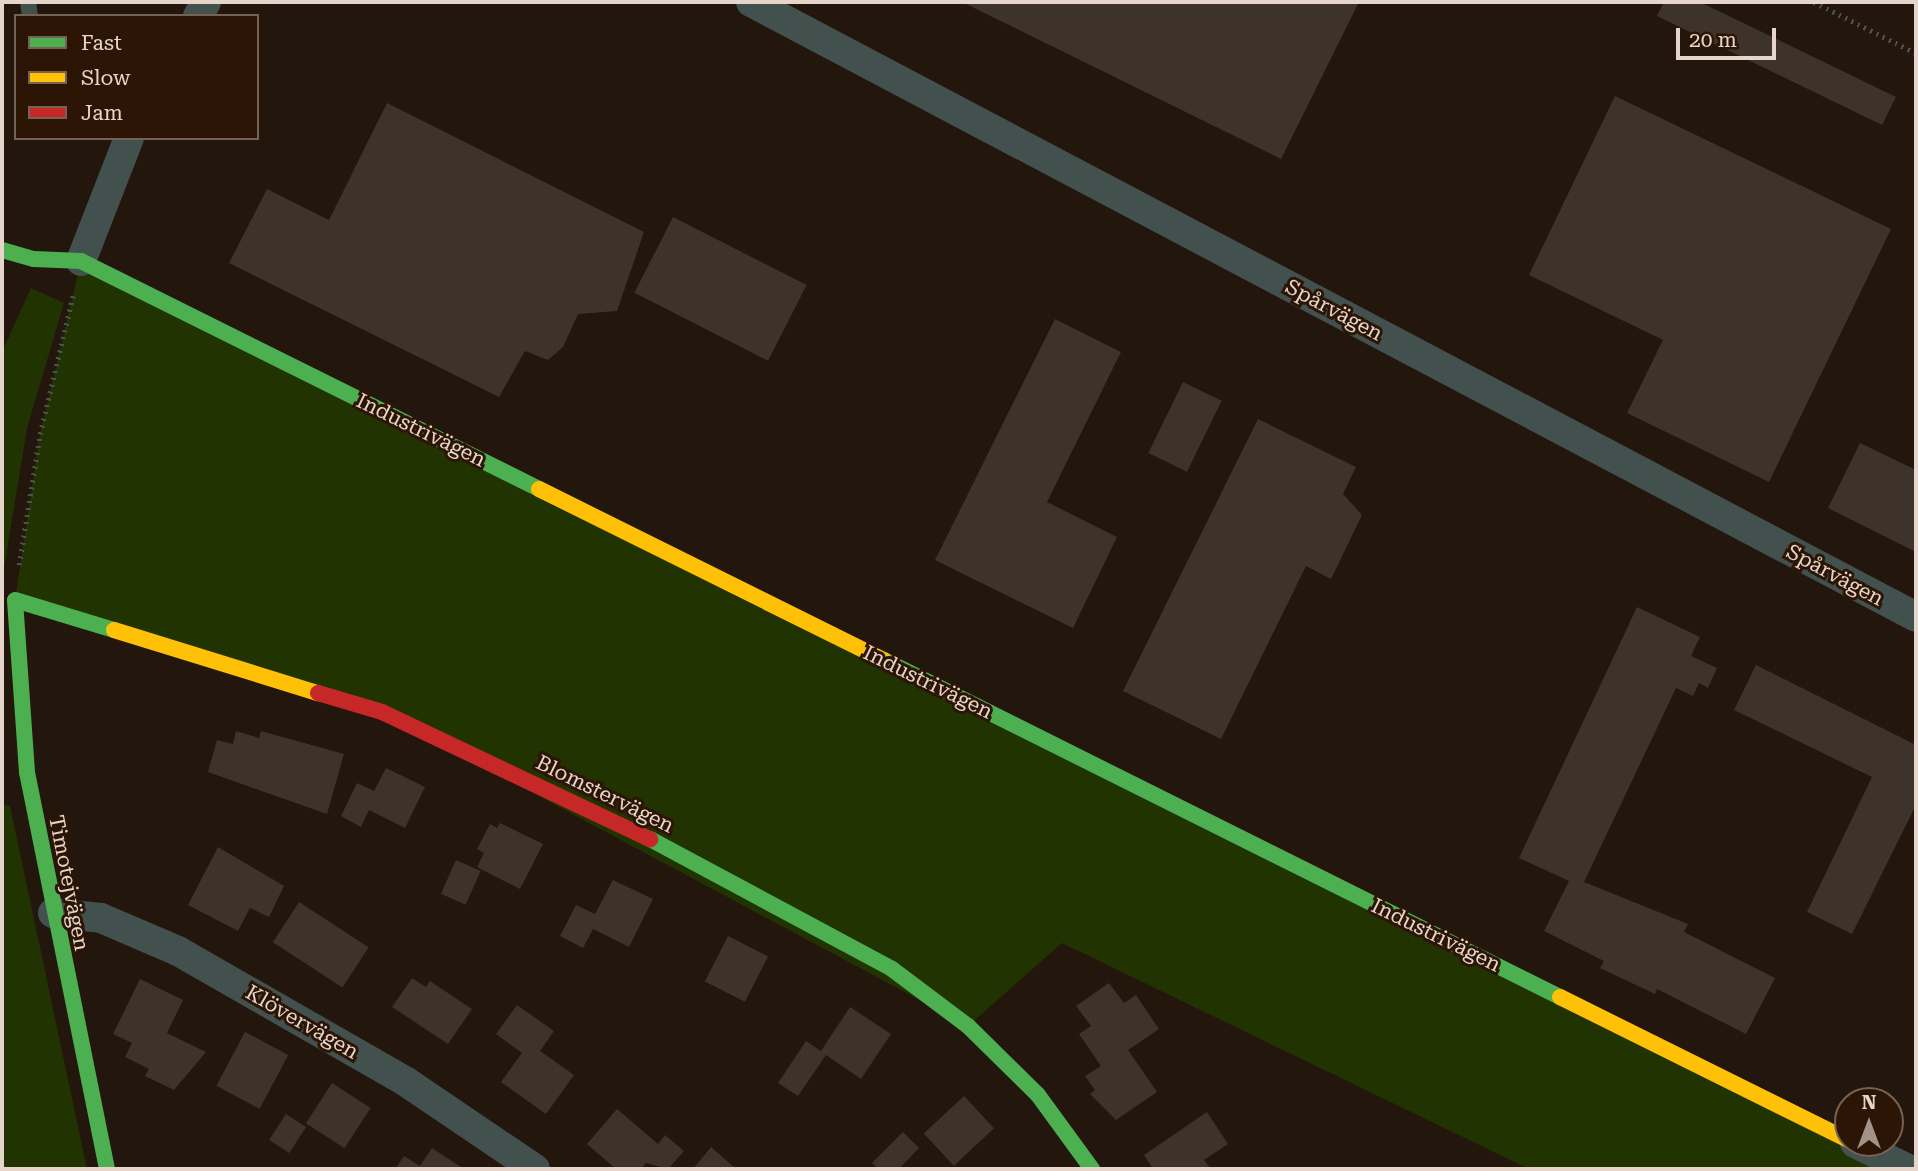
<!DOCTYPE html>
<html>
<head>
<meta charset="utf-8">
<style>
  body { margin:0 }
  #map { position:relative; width:1918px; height:1171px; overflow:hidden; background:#23160d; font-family:"Roboto Serif",serif }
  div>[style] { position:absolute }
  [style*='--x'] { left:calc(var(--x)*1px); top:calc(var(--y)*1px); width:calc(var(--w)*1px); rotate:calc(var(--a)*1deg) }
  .green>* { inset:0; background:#223302 }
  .building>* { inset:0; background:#3d332a; transform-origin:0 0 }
  .path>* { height:4.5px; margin-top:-2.25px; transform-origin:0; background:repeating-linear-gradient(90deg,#4e524e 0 2px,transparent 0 7px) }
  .lane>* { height:16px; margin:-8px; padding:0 8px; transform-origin:8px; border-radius:8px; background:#42504e }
  .street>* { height:30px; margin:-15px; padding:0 15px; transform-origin:15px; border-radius:15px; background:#42504e }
  .fast>* { height:16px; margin:-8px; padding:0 8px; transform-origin:8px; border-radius:8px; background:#4caf50 }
  .slow>* { height:16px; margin:-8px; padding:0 8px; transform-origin:8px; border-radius:8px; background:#ffc107 }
  .jam>* { height:16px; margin:-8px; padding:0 8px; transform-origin:8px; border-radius:8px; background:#c62828 }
  span { translate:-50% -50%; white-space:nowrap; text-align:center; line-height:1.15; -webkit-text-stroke:6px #2c1504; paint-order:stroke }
  .street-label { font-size:21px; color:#e6d5cb }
  .frame { position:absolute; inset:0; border:4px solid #e6d5cb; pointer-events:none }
  .legend { position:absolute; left:14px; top:14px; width:245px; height:126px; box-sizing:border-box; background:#2c1504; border:2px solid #766254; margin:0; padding:9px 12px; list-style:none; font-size:21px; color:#e6d5cb }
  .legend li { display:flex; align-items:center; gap:14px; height:35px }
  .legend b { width:35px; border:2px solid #766254 }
  .north { position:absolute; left:1834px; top:1087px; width:70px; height:70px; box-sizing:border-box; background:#2c1504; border:2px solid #766254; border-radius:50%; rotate:0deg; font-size:19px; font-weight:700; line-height:28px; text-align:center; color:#e6d5cb }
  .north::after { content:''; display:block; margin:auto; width:24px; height:32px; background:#a29288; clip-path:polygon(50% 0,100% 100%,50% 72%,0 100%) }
  .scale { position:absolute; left:1676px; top:28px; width:100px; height:32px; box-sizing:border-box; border:4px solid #e6d5cb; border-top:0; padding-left:9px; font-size:21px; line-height:24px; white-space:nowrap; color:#e6d5cb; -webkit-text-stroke:5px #2c1504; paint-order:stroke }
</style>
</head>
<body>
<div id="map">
  <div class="green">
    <i style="clip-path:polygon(81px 261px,1908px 1169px,1529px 1169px,1062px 943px,968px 1026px,382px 712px,15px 600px,40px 434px)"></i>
    <i style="clip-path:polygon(31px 288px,64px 303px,27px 428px,2px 581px,2px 352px)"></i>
    <i style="clip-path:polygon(2px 804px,10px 806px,87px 1169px,2px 1169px)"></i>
  </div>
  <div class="building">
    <i style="clip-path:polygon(962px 2px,1359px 2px,1281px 159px)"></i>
    <i style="clip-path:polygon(1664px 2px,1700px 2px,1896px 97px,1882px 125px,1657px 16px)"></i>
    <i style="clip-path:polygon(1615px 96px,1891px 229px,1769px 482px,1627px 413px,1663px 340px,1529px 275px)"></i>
    <i style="clip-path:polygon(387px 103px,644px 232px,617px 311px,578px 314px,563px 347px,548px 360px,525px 351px,499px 397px,229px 263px,267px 189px,329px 220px)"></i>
    <i style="left:673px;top:217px;width:150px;height:85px;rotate:27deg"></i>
    <i style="clip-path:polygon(1055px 319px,1121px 352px,1047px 502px,1117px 537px,1073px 628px,935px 560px)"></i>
    <i style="left:1183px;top:382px;width:43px;height:79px;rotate:26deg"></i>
    <i style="clip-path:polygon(1258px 419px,1356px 467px,1343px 494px,1362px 515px,1331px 579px,1306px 566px,1221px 739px,1123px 691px)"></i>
    <i style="clip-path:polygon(1860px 443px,1916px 470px,1916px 552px,1828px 508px)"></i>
    <i style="clip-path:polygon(1637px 607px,1700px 637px,1691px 656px,1717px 668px,1708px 688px,1699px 683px,1693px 696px,1676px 688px,1584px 882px,1688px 924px,1684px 932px,1775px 978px,1746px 1034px,1657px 989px,1655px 994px,1600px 968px,1604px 961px,1544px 931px,1569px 881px,1519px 858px)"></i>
    <i style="clip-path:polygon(1756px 665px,1916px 745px,1916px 805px,1852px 934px,1807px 912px,1872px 777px,1734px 710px)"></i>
    <i style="clip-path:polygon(236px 731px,259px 738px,261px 731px,344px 754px,327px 814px,208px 772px,217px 740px,233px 744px)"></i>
    <i style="clip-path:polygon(386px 768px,425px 787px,405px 828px,369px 810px,361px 827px,341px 816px,357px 783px,374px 791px)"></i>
    <i style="clip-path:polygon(500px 823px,543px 844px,520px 889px,477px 867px,484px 853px,477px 849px,490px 824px,497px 828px)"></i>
    <i style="clip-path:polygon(218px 847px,284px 886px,269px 917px,250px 908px,238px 931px,188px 905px)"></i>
    <i style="left:456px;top:860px;width:27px;height:37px;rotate:24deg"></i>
    <i style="clip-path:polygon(613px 880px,653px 899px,629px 947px,593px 929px,583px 948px,560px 936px,576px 905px,595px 914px)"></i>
    <i style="left:299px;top:902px;width:83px;height:48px;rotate:33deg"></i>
    <i style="left:728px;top:936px;width:45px;height:51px;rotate:27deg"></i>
    <i style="clip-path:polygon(412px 978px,426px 987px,430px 981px,472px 1009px,448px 1044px,392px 1007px)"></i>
    <i style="clip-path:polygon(140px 979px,183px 1000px,167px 1033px,206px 1052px,174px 1090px,145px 1076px,149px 1069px,125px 1057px,132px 1043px,113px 1034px)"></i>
    <i style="clip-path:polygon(1109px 983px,1124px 1003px,1136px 995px,1159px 1029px,1128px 1050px,1157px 1092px,1116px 1120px,1090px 1094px,1095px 1090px,1085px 1076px,1101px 1066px,1079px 1034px,1091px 1026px,1076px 1006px)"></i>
    <i style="clip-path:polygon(517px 1005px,554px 1031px,540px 1051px,574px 1075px,546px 1114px,501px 1082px,522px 1053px,496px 1034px)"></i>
    <i style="clip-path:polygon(850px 1007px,891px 1034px,861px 1079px,826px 1055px,798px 1096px,778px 1083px,806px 1041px,821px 1051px)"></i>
    <i style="left:245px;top:1032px;width:49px;height:61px;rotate:28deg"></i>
    <i style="left:332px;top:1083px;width:46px;height:48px;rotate:33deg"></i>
    <i style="left:964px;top:1096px;width:44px;height:55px;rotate:47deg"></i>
    <i style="clip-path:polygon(617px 1109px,658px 1144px,665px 1135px,684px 1151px,668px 1169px,646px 1163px,641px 1169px,616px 1169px,587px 1144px)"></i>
    <i style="clip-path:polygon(1207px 1112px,1228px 1144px,1204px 1160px,1211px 1169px,1153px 1169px,1144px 1155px)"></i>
    <i style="left:286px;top:1114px;width:24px;height:31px;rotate:33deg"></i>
    <i style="clip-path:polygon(903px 1132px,919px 1148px,899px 1169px,879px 1169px,872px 1163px)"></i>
    <i style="clip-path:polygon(711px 1147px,736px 1169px,693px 1169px)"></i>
    <i style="clip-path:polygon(432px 1148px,464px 1169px,395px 1169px,404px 1156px,420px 1166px)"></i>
  </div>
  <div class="path">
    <i style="--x:1814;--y:2;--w:114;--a:26.6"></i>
    <i style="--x:19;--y:565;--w:133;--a:-80.9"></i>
    <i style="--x:40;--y:434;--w:142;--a:-76.6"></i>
  </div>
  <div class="lane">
    <i style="--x:28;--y:2;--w:14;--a:82"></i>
  </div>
  <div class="street">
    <i style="--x:751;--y:2;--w:1317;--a:27.83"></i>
    <i style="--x:198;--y:16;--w:16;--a:-60"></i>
    <i style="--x:81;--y:261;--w:132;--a:-68.7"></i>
    <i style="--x:53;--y:913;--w:48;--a:5.9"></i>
    <i style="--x:101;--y:918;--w:84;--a:23.2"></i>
    <i style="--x:178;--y:951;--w:262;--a:29.8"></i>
    <i style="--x:405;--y:1081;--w:157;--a:34.1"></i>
    <i style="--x:1855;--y:1143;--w:59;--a:26.1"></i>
  </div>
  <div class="fast">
    <i style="--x:2;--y:250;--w:33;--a:16"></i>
    <i style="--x:34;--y:259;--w:47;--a:2.4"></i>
    <i style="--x:81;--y:261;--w:512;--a:26.46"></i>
    <i style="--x:884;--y:660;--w:755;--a:26.5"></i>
    <i style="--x:650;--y:839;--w:275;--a:28.2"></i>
    <i style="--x:892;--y:969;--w:95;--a:36.9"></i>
    <i style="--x:968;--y:1026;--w:98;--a:44.6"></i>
    <i style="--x:1038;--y:1095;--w:92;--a:53.9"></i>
    <i style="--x:107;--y:1169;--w:405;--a:-101.4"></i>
    <i style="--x:27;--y:772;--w:172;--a:-94"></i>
    <i style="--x:15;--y:600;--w:103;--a:16.9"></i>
  </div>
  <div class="slow">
    <i style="--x:539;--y:489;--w:385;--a:26.4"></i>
    <i style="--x:114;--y:630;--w:214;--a:17.2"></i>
    <i style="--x:1560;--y:997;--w:322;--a:26.4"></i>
  </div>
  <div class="jam">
    <i style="--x:318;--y:693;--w:67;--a:16.5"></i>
    <i style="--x:382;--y:712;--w:297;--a:25.4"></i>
  </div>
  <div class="street-label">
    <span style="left:1334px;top:310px;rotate:28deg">Spårvägen</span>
    <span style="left:421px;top:430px;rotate:26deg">Industrivägen</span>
    <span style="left:1835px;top:575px;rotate:28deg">Spårvägen</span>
    <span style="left:928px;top:682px;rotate:26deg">Industrivägen</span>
    <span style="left:605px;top:794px;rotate:26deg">Blomstervägen</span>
    <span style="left:69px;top:883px;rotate:79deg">Timotejvägen</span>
    <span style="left:1436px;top:935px;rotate:26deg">Industrivägen</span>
    <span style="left:302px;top:1022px;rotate:30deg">Klövervägen</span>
  </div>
  <div class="frame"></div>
  <ul class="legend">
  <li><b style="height:9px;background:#4caf50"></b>Fast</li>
  <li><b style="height:9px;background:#ffc107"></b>Slow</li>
  <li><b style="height:9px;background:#c62828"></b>Jam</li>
  </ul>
  <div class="north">N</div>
  <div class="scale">20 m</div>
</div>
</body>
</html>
